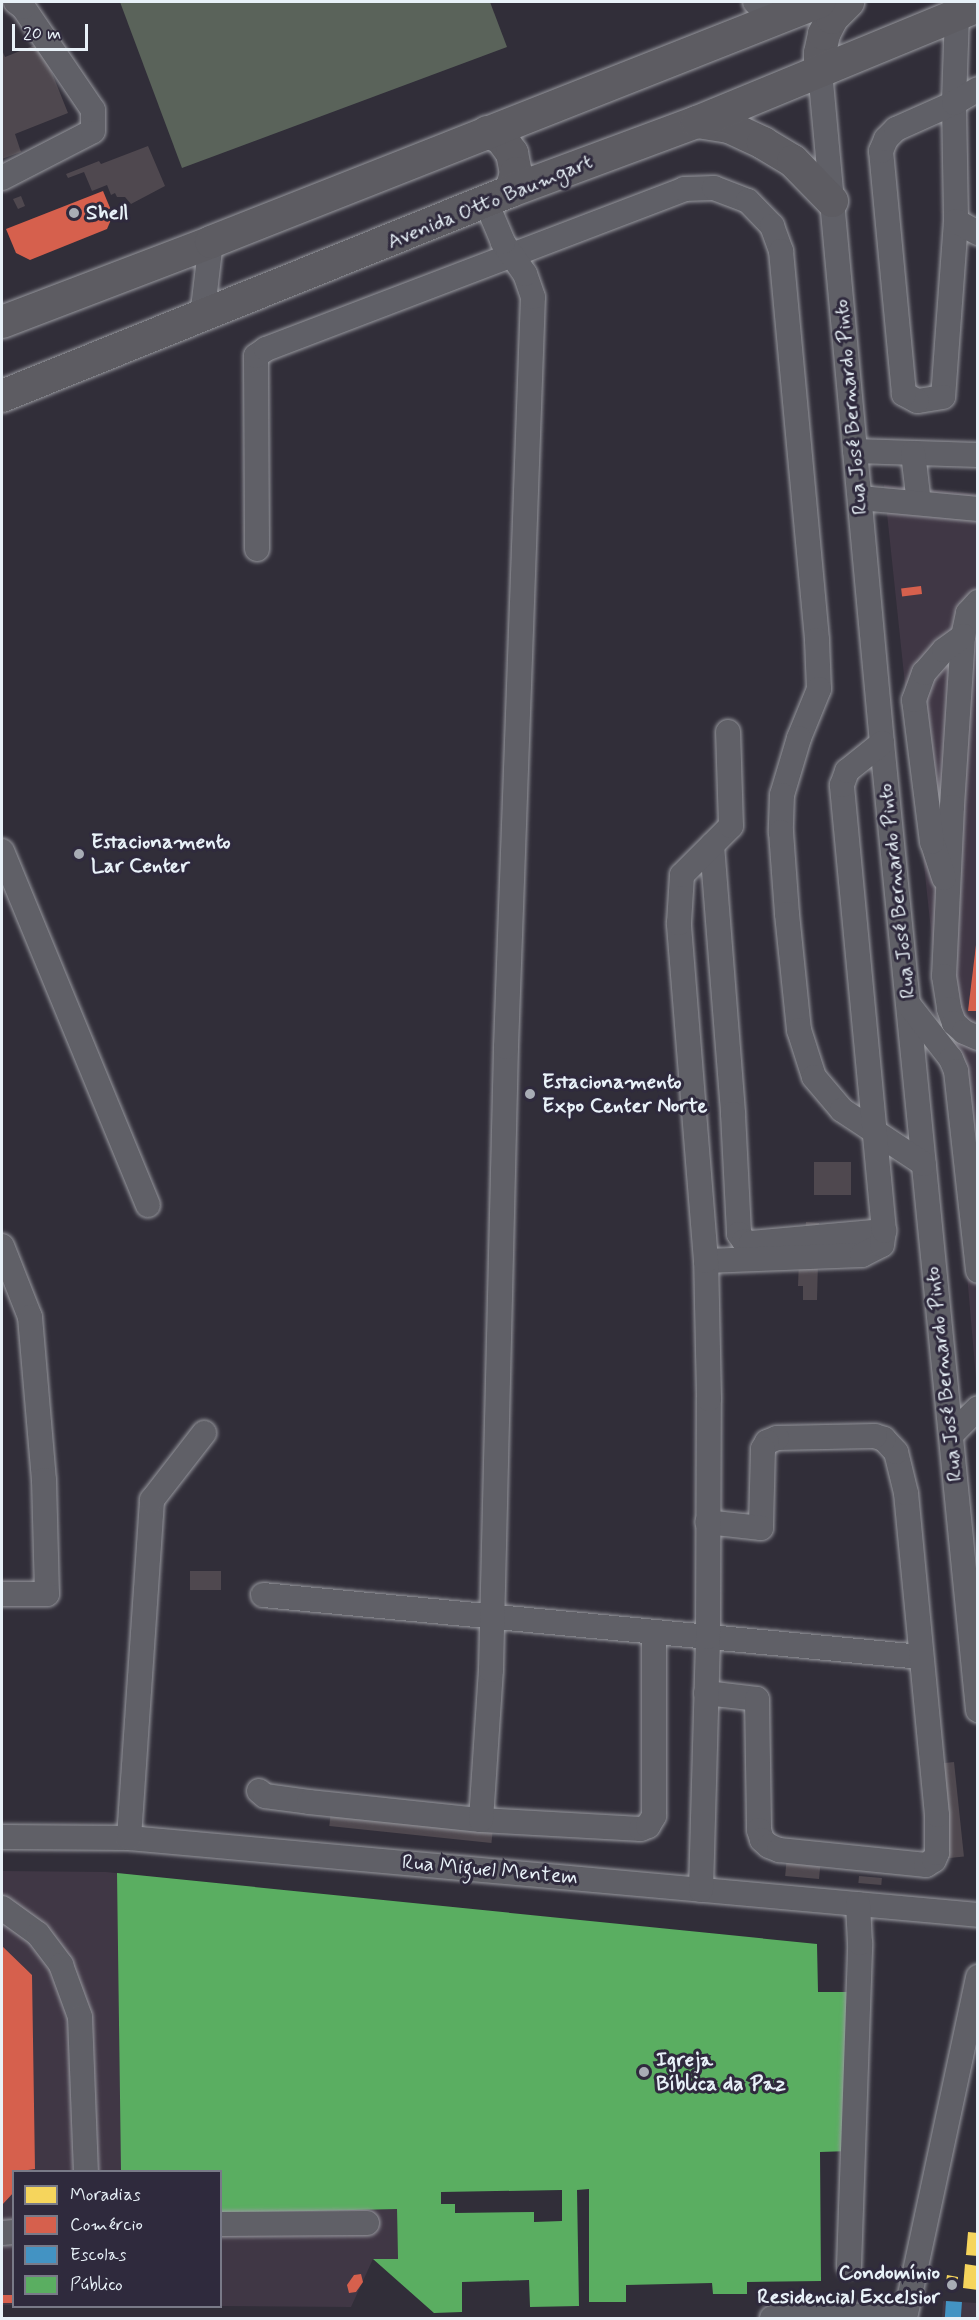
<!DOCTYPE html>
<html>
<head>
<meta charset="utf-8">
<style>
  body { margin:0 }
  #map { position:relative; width:979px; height:2320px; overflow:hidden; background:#312e39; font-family:Mynerve,sans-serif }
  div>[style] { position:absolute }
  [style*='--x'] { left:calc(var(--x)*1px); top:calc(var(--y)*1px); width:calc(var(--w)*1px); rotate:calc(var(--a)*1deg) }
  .built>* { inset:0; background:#403745 }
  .green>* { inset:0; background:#5a635a }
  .homes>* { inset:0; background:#f6d55c }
  .shops>* { inset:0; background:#d6604d; transform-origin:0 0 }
  .schools>* { inset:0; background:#4393c3; transform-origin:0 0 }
  .public>* { inset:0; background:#5aae61 }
  .building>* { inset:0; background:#4f484f; transform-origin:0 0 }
  .roads { filter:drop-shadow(0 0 2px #98999f) drop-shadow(0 0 2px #98999f) }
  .minor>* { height:24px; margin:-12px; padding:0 12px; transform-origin:12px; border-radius:12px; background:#606067 }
  .major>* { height:32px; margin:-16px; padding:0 16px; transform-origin:16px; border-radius:16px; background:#5d5c62 }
  .dots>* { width:16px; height:16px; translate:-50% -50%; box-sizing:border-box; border:3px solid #2f2a3d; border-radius:50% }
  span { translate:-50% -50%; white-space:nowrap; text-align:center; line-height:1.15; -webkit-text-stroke:6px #2f2a3d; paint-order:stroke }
  .street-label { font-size:21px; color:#e8f1f8 }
  .poi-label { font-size:21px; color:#e8f1f8; font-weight:700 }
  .left { translate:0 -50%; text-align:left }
  .right { translate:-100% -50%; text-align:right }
  .frame { position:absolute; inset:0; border:3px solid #e8f1f8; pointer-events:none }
  .legend { position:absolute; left:12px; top:2170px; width:210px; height:138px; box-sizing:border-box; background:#2f2a3d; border:2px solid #797a88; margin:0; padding:8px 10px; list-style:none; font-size:18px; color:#e8f1f8 }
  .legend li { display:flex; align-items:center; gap:12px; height:30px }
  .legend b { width:30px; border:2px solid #797a88 }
  .scale { position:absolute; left:12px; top:24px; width:76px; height:27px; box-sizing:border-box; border:3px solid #e8f1f8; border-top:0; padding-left:8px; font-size:18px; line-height:21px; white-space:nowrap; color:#e8f1f8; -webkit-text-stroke:4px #2f2a3d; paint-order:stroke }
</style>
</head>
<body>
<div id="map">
  <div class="built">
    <i style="clip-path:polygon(884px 485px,977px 494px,977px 1390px,966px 1263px)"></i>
    <i style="clip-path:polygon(2px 1871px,106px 1872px,436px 1907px,397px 2194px,398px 2259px,373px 2259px,351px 2307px,221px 2306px,220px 2172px,14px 2172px,13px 2305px,2px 2305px)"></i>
    <i style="clip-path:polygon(943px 2301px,977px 2303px,977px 2318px,942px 2318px)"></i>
  </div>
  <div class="green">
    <i style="clip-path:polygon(120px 2px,490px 2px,507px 47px,182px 168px)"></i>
  </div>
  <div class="homes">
    <i style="clip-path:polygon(968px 2232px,978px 2233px,978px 2256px,966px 2255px)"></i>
    <i style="clip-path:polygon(965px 2264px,978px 2266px,978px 2290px,963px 2288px)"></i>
    <i style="clip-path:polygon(947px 2275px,958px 2277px,957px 2290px,945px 2289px)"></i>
  </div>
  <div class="shops">
    <i style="clip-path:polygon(103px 191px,113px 215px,107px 229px,30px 260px,16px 253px,6px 229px)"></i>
    <i style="left:921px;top:586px;width:8px;height:20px;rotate:83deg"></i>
    <i style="clip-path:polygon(976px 945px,978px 945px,978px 1011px,968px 1011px)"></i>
    <i style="clip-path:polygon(2px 1946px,32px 1975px,35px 2169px,14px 2172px,14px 2192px,2px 2205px)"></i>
    <i style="clip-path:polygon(361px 2274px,363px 2282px,356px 2292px,349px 2293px,347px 2285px,354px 2275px)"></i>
    <i style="left:2px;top:2295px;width:12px;height:8px"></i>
  </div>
  <div class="schools">
    <i style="left:946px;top:2301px;width:16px;height:17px;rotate:4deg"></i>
  </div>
  <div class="public">
    <i style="clip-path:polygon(evenodd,117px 1873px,817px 1944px,818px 1992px,848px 1992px,850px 2151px,820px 2152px,821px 2281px,747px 2282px,747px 2294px,713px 2294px,712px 2283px,626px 2285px,626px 2302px,589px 2302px,589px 2189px,577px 2190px,579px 2306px,530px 2307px,529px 2280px,462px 2282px,462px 2312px,434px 2313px,373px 2259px,398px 2259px,397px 2209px,220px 2213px,220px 2172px,121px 2172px,117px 1873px,562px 2190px,562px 2221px,534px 2222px,534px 2212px,455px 2213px,455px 2204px,441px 2204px,441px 2192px,562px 2190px)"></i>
  </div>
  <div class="building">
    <i style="clip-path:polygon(40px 43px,68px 113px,15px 134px,21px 152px,2px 159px,2px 50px,5px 57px)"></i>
    <i style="clip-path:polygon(148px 146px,165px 186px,131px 204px,125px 197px,117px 197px,115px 193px,111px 195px,107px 185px,92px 191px,84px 172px,68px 178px,66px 174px,99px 161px,101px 164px)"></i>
    <i style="clip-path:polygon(21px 196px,25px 206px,18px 209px,13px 199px)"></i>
    <i style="left:814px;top:1162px;width:37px;height:33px"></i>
    <i style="clip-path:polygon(806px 1222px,819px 1223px,817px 1300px,803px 1300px,803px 1286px,798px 1286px,800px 1235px,805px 1236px)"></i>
    <i style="left:190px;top:1571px;width:31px;height:19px"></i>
    <i style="left:954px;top:1762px;width:95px;height:19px;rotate:84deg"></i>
    <i style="left:331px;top:1810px;width:163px;height:16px;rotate:6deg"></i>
    <i style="left:787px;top:1855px;width:34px;height:21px;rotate:5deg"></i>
    <i style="left:859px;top:1876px;width:23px;height:7px;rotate:5deg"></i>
  </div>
  <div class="roads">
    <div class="minor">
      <i style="--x:755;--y:2;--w:25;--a:43"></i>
      <i style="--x:957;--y:15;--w:88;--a:92"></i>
      <i style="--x:954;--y:103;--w:118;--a:89"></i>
      <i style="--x:956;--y:221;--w:176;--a:94.2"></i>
      <i style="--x:943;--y:397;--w:26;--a:171"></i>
      <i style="--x:917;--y:401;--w:15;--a:-152"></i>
      <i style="--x:904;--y:394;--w:244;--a:-95.4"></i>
      <i style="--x:881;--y:151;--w:13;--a:-67"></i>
      <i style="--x:886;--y:139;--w:14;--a:-45"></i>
      <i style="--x:896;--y:129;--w:64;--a:-24.1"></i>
      <i style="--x:954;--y:103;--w:28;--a:-30"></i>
      <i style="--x:820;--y:71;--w:675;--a:84.73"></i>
      <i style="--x:882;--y:743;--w:972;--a:84.33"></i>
      <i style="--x:2;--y:178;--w:102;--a:-27.3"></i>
      <i style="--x:93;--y:131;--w:21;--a:-90"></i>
      <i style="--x:93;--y:110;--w:125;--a:-124.2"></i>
      <i style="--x:23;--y:7;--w:9;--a:-144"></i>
      <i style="--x:956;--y:221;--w:25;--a:29"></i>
      <i style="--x:202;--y:317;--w:76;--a:-83.2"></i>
      <i style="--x:855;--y:451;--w:123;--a:1.9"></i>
      <i style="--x:913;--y:453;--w:50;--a:83.2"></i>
      <i style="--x:860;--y:498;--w:119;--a:5.3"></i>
      <i style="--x:257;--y:549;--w:193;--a:-90.3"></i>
      <i style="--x:256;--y:356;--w:12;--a:-35"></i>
      <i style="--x:266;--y:349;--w:448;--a:-20.9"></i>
      <i style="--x:684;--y:189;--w:30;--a:-2"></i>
      <i style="--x:714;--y:188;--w:36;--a:21"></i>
      <i style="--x:748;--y:201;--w:35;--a:46"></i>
      <i style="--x:772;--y:226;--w:27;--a:70"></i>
      <i style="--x:781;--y:251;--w:391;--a:84.7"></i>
      <i style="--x:817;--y:640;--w:49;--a:87.7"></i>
      <i style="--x:819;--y:689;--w:53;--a:112.2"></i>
      <i style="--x:799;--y:738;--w:59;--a:106.6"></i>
      <i style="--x:782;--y:795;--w:37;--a:92"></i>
      <i style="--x:781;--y:832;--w:82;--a:85.8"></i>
      <i style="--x:787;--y:914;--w:117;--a:84.1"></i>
      <i style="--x:799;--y:1030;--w:49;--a:72.3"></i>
      <i style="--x:814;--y:1077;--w:43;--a:49.7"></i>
      <i style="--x:842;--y:1110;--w:98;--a:33.4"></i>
      <i style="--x:978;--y:602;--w:15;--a:132"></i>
      <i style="--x:968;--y:613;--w:24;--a:102"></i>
      <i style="--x:963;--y:636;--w:171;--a:93.7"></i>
      <i style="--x:952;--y:807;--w:169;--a:92.7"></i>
      <i style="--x:944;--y:976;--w:33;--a:81"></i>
      <i style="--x:949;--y:1009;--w:15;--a:70"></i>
      <i style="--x:954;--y:1023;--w:13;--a:42"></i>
      <i style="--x:964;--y:1032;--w:15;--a:23"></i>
      <i style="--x:712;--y:845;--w:270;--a:85.5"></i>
      <i style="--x:733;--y:1114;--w:120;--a:87.1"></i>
      <i style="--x:739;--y:1234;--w:9;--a:54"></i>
      <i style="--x:744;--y:1241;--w:7;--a:16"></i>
      <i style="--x:751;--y:1243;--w:134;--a:-5.2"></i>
      <i style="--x:2;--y:851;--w:383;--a:67.6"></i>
      <i style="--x:944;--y:878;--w:38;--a:-108"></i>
      <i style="--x:932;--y:842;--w:143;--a:-97.2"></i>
      <i style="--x:914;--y:700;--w:29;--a:-70"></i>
      <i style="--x:924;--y:673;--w:30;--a:-49"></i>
      <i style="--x:944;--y:650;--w:24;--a:-36"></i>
      <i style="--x:909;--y:1005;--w:68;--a:52.1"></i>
      <i style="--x:951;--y:1059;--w:13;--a:67"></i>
      <i style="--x:956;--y:1071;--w:201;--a:83.7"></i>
      <i style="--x:2;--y:1246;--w:76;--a:68.5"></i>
      <i style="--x:30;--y:1317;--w:164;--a:85.1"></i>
      <i style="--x:44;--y:1480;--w:114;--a:88.5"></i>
      <i style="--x:47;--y:1594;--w:45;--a:180"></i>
      <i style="--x:706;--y:1261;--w:156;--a:-2.2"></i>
      <i style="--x:862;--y:1255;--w:22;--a:-27"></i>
      <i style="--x:882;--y:1245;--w:14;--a:-82"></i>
      <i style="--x:884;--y:1231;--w:448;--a:-95.4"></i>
      <i style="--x:842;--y:785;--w:15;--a:-70"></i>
      <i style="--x:847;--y:771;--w:45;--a:-38.7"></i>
      <i style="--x:951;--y:1435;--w:38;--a:-45"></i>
      <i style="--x:263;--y:1595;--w:661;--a:5.38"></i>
      <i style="--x:706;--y:1693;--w:51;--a:6.7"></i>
      <i style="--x:757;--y:1699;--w:131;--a:89.1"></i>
      <i style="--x:759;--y:1830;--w:10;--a:73"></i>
      <i style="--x:762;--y:1840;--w:9;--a:41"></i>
      <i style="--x:769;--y:1846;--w:11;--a:22"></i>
      <i style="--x:779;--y:1850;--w:148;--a:5.8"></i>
      <i style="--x:926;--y:1865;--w:9;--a:-32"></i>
      <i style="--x:934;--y:1860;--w:8;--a:-67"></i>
      <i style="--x:937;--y:1853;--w:38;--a:-90"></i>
      <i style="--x:937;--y:1815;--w:323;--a:-95.5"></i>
      <i style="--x:906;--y:1493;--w:42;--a:-103.7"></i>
      <i style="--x:896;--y:1452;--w:18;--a:-133"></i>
      <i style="--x:884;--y:1439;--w:9;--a:-162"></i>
      <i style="--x:875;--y:1436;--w:98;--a:178.8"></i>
      <i style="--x:777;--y:1438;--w:11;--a:158"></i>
      <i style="--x:767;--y:1442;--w:8;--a:120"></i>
      <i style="--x:763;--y:1449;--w:79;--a:91.5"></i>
      <i style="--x:761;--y:1528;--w:54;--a:-173.7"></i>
      <i style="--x:259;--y:1791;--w:8;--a:40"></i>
      <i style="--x:265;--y:1796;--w:44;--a:7.8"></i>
      <i style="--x:309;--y:1802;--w:173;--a:6"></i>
      <i style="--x:481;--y:1820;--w:160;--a:3.2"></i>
      <i style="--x:641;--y:1829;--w:8;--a:-23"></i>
      <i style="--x:648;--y:1826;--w:12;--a:-59"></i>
      <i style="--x:654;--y:1816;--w:184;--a:-90"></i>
      <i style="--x:481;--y:1820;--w:150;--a:-86.2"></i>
      <i style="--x:491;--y:1670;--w:623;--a:-88.62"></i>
      <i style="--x:506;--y:1047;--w:750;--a:-87.94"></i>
      <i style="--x:533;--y:297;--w:24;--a:-109"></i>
      <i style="--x:525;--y:274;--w:39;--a:-125"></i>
      <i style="--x:503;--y:242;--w:43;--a:-113"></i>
      <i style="--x:2;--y:1837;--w:127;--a:0.5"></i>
      <i style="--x:129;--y:1838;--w:852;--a:5.18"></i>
      <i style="--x:129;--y:1838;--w:339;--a:-86.1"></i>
      <i style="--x:152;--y:1500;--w:85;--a:-52.2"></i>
      <i style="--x:701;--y:1890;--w:253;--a:-88.4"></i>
      <i style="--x:708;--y:1637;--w:238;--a:-89.8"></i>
      <i style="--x:709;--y:1399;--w:138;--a:-91.2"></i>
      <i style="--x:706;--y:1261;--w:339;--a:-94.6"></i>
      <i style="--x:679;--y:923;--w:48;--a:-86.4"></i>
      <i style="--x:682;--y:875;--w:69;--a:-45"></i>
      <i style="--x:731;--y:826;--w:94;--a:-91.8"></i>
      <i style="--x:2;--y:1908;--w:44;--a:35.8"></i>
      <i style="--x:38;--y:1934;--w:39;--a:53"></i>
      <i style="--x:61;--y:1965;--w:55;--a:69.9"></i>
      <i style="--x:80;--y:2017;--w:155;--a:87.8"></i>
      <i style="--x:220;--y:2224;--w:147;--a:-0.4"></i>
      <i style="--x:2;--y:2233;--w:12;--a:-5"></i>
      <i style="--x:849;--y:2266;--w:323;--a:-88"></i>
      <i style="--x:860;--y:1943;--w:39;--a:-93"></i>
      <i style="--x:772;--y:2318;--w:133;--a:-1.7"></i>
      <i style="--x:905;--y:2318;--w:349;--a:-77.9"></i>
    </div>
    <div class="major">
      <i style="--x:820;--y:71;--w:18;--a:-90"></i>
      <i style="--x:820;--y:53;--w:19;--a:-78"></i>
      <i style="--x:824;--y:34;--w:18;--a:-63"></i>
      <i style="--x:832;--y:18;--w:23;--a:-45"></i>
      <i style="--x:697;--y:122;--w:32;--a:9"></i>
      <i style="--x:729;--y:127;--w:38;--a:25"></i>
      <i style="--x:763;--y:143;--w:35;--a:31"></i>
      <i style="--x:793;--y:161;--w:56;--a:45.7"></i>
      <i style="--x:487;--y:132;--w:15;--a:23"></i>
      <i style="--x:501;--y:138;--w:19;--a:54"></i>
      <i style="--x:512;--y:153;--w:20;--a:79"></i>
      <i style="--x:516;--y:173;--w:19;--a:106"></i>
      <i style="--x:2;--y:322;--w:224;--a:-20.9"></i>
      <i style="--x:211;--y:242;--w:654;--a:-21.54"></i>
      <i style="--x:2;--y:396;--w:549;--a:-21.94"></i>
      <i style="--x:511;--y:191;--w:198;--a:-20.4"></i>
      <i style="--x:697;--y:122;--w:304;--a:-22.4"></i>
    </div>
  </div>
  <div class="dots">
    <i style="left:74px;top:213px;background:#a8adb5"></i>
    <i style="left:79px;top:854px;background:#a8adb5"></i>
    <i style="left:530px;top:1094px;background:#a8adb5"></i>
    <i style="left:644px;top:2072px;background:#a8adb5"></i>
    <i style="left:952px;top:2285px;background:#a8adb5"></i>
  </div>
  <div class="street-label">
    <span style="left:490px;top:202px;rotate:-22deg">Avenida Otto Baumgart</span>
    <span style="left:851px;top:407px;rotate:-95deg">Rua José Bernardo Pinto</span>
    <span style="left:897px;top:891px;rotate:-96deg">Rua José Bernardo Pinto</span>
    <span style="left:944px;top:1374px;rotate:-96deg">Rua José Bernardo Pinto</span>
    <span style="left:490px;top:1870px;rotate:5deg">Rua Miguel Mentem</span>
  </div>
  <div class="poi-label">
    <span class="left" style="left:86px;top:213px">Shell</span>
    <span class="left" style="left:91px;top:854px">Estacionamento<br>Lar Center</span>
    <span class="left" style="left:542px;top:1094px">Estacionamento<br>Expo Center Norte</span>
    <span class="left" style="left:656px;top:2072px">Igreja<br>Bíblica da Paz</span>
    <span class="right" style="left:940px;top:2285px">Condomínio<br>Residencial Excelsior</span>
  </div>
  <div class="frame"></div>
  <ul class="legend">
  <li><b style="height:16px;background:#f6d55c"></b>Moradias</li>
  <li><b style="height:16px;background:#d6604d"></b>Comércio</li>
  <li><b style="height:16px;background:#4393c3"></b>Escolas</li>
  <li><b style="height:16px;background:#5aae61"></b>Público</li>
  </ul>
  <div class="scale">20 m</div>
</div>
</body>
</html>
